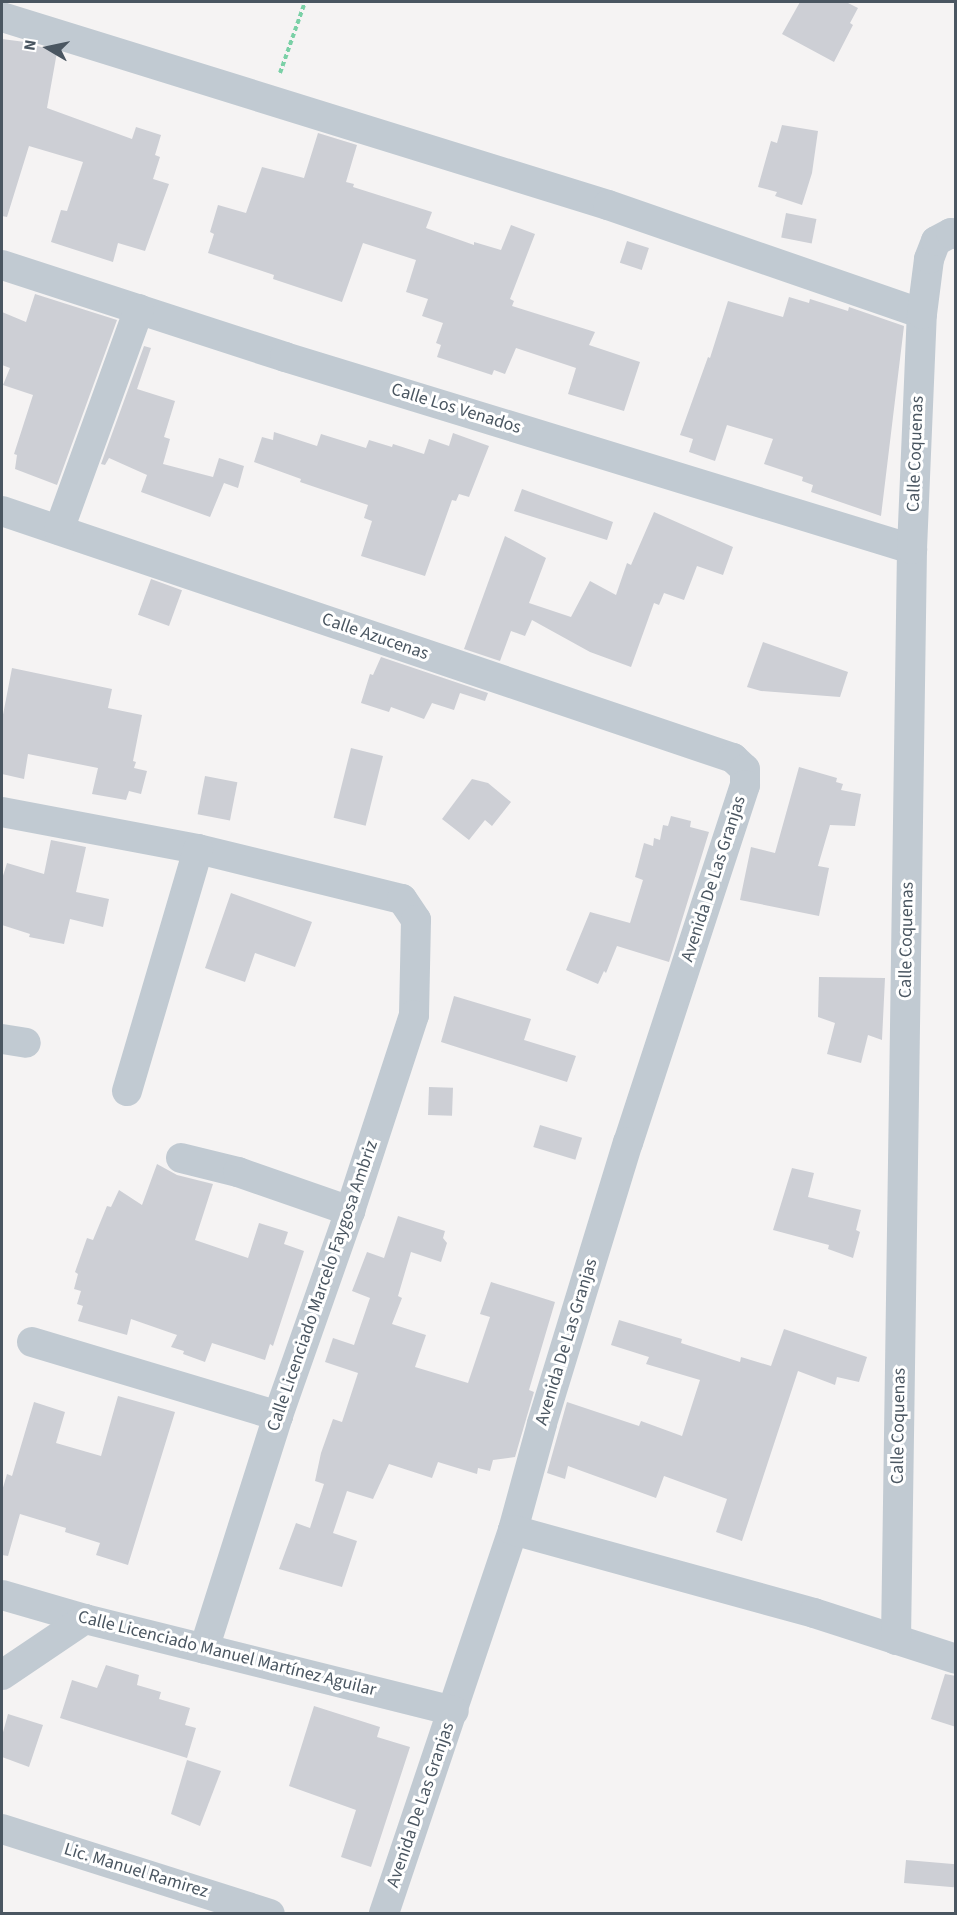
<!DOCTYPE html>
<html>
<head>
<meta charset="utf-8">
<style>
  body { margin:0 }
  #map { position:relative; width:957px; height:1915px; overflow:hidden; background:#f5f3f3; font-family:"Source Sans 3",sans-serif }
  div>[style] { position:absolute }
  [style*='--x'] { left:calc(var(--x)*1px); top:calc(var(--y)*1px); width:calc(var(--w)*1px); rotate:calc(var(--a)*1deg) }
  .building>* { inset:0; background:#cdcfd5; transform-origin:0 0 }
  .path>* { height:4px; margin-top:-2px; transform-origin:0; background:repeating-linear-gradient(90deg,#7ad0a6 0 4.5px,transparent 0 7.5px) }
  .minor>* { height:30px; margin:-15px; padding:0 15px; transform-origin:15px; border-radius:15px; background:#c1cad2 }
  span { translate:-50% -50%; white-space:nowrap; text-align:center; line-height:1.15; -webkit-text-stroke:6px #fff; paint-order:stroke }
  .street-label { font-size:18px; color:#4a5661 }
  .frame { position:absolute; inset:0; border:3px solid #4a5661; pointer-events:none }
  .north { position:absolute; left:18px; top:18px; width:60px; height:60px; -webkit-text-stroke:4px #fff; paint-order:stroke; rotate:279deg; font-size:16px; font-weight:700; line-height:24px; text-align:center; color:#4a5661 }
  .north::after { content:''; display:block; margin:auto; width:21px; height:27px; background:#4a5661; clip-path:polygon(50% 0,100% 100%,50% 72%,0 100%) }
</style>
</head>
<body>
<div id="map">
  <div class="building">
    <i style="clip-path:polygon(800px 2px,846px 2px,858px 8px,850px 23px,853px 25px,834px 62px,782px 34px)"></i>
    <i style="clip-path:polygon(2px 39px,25px 42px,57px 52px,47px 108px,132px 139px,136px 127px,161px 135px,155px 155px,160px 157px,153px 179px,169px 184px,145px 251px,118px 243px,113px 262px,51px 242px,61px 210px,67px 211px,83px 162px,29px 146px,7px 217px,2px 216px)"></i>
    <i style="clip-path:polygon(782px 125px,818px 131px,812px 173px,802px 205px,775px 196px,777px 192px,758px 187px,771px 141px,777px 143px)"></i>
    <i style="clip-path:polygon(318px 133px,357px 145px,346px 182px,354px 184px,353px 187px,432px 212px,426px 228px,474px 245px,474px 242px,501px 250px,511px 225px,535px 234px,510px 299px,514px 301px,512px 306px,595px 332px,589px 345px,640px 362px,624px 411px,568px 394px,576px 368px,516px 348px,505px 374px,494px 370px,492px 375px,437px 357px,441px 345px,436px 343px,443px 323px,422px 316px,428px 299px,406px 292px,416px 260px,363px 243px,342px 302px,273px 279px,274px 275px,208px 253px,214px 234px,210px 232px,218px 205px,246px 213px,262px 167px,304px 178px)"></i>
    <i style="left:786px;top:213px;width:31px;height:25px;rotate:11deg"></i>
    <i style="left:627px;top:241px;width:23px;height:23px;rotate:18deg"></i>
    <i style="clip-path:polygon(35px 294px,117px 320px,57px 485px,15px 469px,17px 455px,14px 454px,33px 395px,3px 385px,10px 368px,2px 365px,2px 312px,26px 322px)"></i>
    <i style="clip-path:polygon(789px 297px,809px 303px,810px 299px,848px 311px,849px 307px,904px 326px,881px 516px,811px 492px,813px 485px,802px 481px,803px 477px,764px 464px,773px 439px,727px 425px,715px 461px,689px 452px,693px 439px,680px 435px,708px 357px,710px 358px,728px 301px,783px 317px)"></i>
    <i style="clip-path:polygon(144px 346px,151px 348px,137px 389px,175px 401px,164px 437px,170px 439px,163px 464px,213px 477px,219px 458px,244px 466px,238px 488px,224px 483px,210px 517px,141px 492px,147px 475px,109px 458px,105px 465px,101px 464px)"></i>
    <i style="clip-path:polygon(274px 432px,317px 446px,321px 434px,366px 448px,369px 440px,392px 447px,393px 444px,424px 454px,429px 439px,449px 446px,453px 433px,489px 446px,469px 497px,459px 494px,456px 501px,452px 500px,425px 576px,361px 556px,372px 521px,364px 518px,368px 505px,300px 482px,301px 479px,254px 462px,262px 437px,273px 440px)"></i>
    <i style="clip-path:polygon(522px 489px,613px 522px,607px 540px,514px 511px)"></i>
    <i style="clip-path:polygon(654px 512px,733px 547px,723px 575px,697px 566px,684px 600px,664px 593px,659px 605px,654px 603px,631px 667px,590px 652px,532px 620px,525px 636px,511px 631px,500px 661px,464px 649px,505px 536px,546px 558px,529px 603px,571px 617px,590px 581px,616px 595px,627px 563px,631px 565px)"></i>
    <i style="left:151px;top:579px;width:33px;height:38px;rotate:20deg"></i>
    <i style="clip-path:polygon(763px 642px,848px 672px,840px 697px,761px 691px,747px 687px)"></i>
    <i style="clip-path:polygon(381px 657px,488px 693px,485px 701px,460px 693px,454px 710px,432px 703px,424px 719px,391px 707px,389px 712px,361px 703px,370px 674px,373px 675px)"></i>
    <i style="clip-path:polygon(12px 668px,112px 689px,108px 708px,142px 715px,133px 761px,136px 762px,134px 768px,147px 771px,141px 794px,129px 791px,126px 800px,92px 794px,98px 768px,28px 754px,24px 779px,2px 774px,2px 720px)"></i>
    <i style="left:351px;top:748px;width:33px;height:72px;rotate:14deg"></i>
    <i style="clip-path:polygon(799px 767px,837px 778px,836px 782px,843px 784px,841px 790px,861px 794px,855px 826px,830px 825px,818px 866px,829px 868px,819px 916px,740px 900px,751px 847px,775px 853px)"></i>
    <i style="left:205px;top:776px;width:33px;height:39px;rotate:11deg"></i>
    <i style="clip-path:polygon(472px 779px,488px 783px,511px 802px,492px 826px,485px 820px,469px 840px,442px 819px)"></i>
    <i style="clip-path:polygon(671px 816px,691px 821px,690px 827px,709px 832px,669px 962px,617px 946px,606px 973px,604px 971px,598px 984px,566px 970px,590px 912px,630px 923px,643px 880px,635px 877px,644px 843px,653px 846px,654px 838px,660px 840px,663px 825px,668px 826px)"></i>
    <i style="clip-path:polygon(51px 840px,86px 847px,76px 892px,109px 899px,103px 927px,70px 919px,64px 944px,29px 937px,30px 934px,2px 925px,2px 879px,7px 863px,44px 874px)"></i>
    <i style="clip-path:polygon(231px 893px,312px 922px,295px 967px,255px 953px,245px 982px,205px 968px)"></i>
    <i style="clip-path:polygon(819px 977px,885px 978px,882px 1040px,868px 1035px,861px 1063px,827px 1054px,835px 1023px,818px 1017px)"></i>
    <i style="clip-path:polygon(454px 996px,531px 1019px,524px 1040px,576px 1056px,567px 1082px,441px 1042px)"></i>
    <i style="left:429px;top:1087px;width:24px;height:28px;rotate:2deg"></i>
    <i style="left:540px;top:1125px;width:44px;height:23px;rotate:17deg"></i>
    <i style="clip-path:polygon(157px 1164px,177px 1175px,213px 1184px,195px 1240px,248px 1258px,259px 1223px,288px 1232px,284px 1244px,304px 1251px,273px 1346px,270px 1344px,265px 1360px,212px 1343px,205px 1362px,183px 1354px,184px 1351px,171px 1347px,177px 1335px,131px 1319px,127px 1335px,78px 1321px,83px 1306px,77px 1304px,81px 1291px,74px 1289px,78px 1274px,75px 1272px,87px 1238px,93px 1240px,107px 1206px,111px 1207px,119px 1190px,142px 1205px)"></i>
    <i style="clip-path:polygon(792px 1168px,814px 1173px,808px 1197px,861px 1210px,856px 1230px,860px 1232px,853px 1258px,828px 1249px,829px 1245px,773px 1230px)"></i>
    <i style="clip-path:polygon(398px 1216px,445px 1231px,443px 1238px,447px 1243px,441px 1262px,411px 1252px,398px 1296px,402px 1298px,392px 1324px,426px 1335px,415px 1367px,468px 1383px,490px 1317px,480px 1314px,491px 1282px,555px 1302px,529px 1390px,534px 1392px,515px 1457px,493px 1460px,490px 1471px,478px 1468px,477px 1474px,438px 1462px,432px 1478px,389px 1464px,373px 1499px,347px 1491px,333px 1533px,357px 1541px,342px 1587px,279px 1569px,296px 1523px,310px 1528px,324px 1484px,315px 1481px,321px 1453px,333px 1419px,342px 1422px,358px 1373px,325px 1362px,333px 1338px,354px 1345px,370px 1298px,352px 1291px,367px 1252px,384px 1258px)"></i>
    <i style="clip-path:polygon(619px 1320px,682px 1339px,681px 1343px,740px 1362px,741px 1357px,771px 1366px,784px 1329px,867px 1357px,859px 1382px,837px 1377px,835px 1385px,798px 1371px,742px 1541px,716px 1532px,727px 1499px,664px 1476px,656px 1498px,568px 1466px,565px 1479px,547px 1473px,567px 1402px,639px 1426px,641px 1421px,682px 1436px,700px 1380px,646px 1364px,649px 1357px,611px 1345px)"></i>
    <i style="clip-path:polygon(118px 1396px,175px 1412px,128px 1565px,96px 1555px,100px 1543px,65px 1532px,66px 1528px,20px 1514px,8px 1556px,2px 1555px,2px 1491px,7px 1474px,12px 1476px,34px 1402px,65px 1412px,56px 1443px,101px 1456px)"></i>
    <i style="clip-path:polygon(106px 1665px,139px 1675px,137px 1685px,161px 1692px,159px 1699px,190px 1708px,185px 1725px,196px 1728px,187px 1758px,60px 1718px,72px 1680px,97px 1688px)"></i>
    <i style="clip-path:polygon(945px 1674px,956px 1676px,956px 1727px,931px 1719px)"></i>
    <i style="clip-path:polygon(314px 1706px,380px 1727px,377px 1737px,410px 1747px,371px 1867px,341px 1857px,356px 1810px,289px 1786px)"></i>
    <i style="clip-path:polygon(8px 1714px,43px 1725px,29px 1767px,2px 1757px,2px 1736px)"></i>
    <i style="clip-path:polygon(187px 1760px,221px 1771px,200px 1826px,171px 1814px)"></i>
    <i style="left:906px;top:1860px;width:50px;height:23px;rotate:5deg"></i>
  </div>
  <div class="path">
    <i style="--x:280;--y:73;--w:75;--a:-70.6"></i>
  </div>
  <div class="minor">
    <i style="--x:2;--y:17;--w:634;--a:17.24"></i>
    <i style="--x:608;--y:205;--w:332;--a:19.1"></i>
    <i style="--x:2;--y:265;--w:298;--a:18"></i>
    <i style="--x:285;--y:357;--w:656;--a:17.03"></i>
    <i style="--x:2;--y:511;--w:772;--a:18.67"></i>
    <i style="--x:733;--y:758;--w:16;--a:43"></i>
    <i style="--x:745;--y:769;--w:16;--a:90"></i>
    <i style="--x:745;--y:785;--w:376;--a:108.1"></i>
    <i style="--x:628;--y:1142;--w:295;--a:107"></i>
    <i style="--x:542;--y:1424;--w:110;--a:105.3"></i>
    <i style="--x:513;--y:1530;--w:405;--a:108.6"></i>
    <i style="--x:59;--y:530;--w:235;--a:-70.1"></i>
    <i style="--x:2;--y:812;--w:199;--a:10.7"></i>
    <i style="--x:198;--y:849;--w:210;--a:13.8"></i>
    <i style="--x:402;--y:899;--w:25;--a:56"></i>
    <i style="--x:416;--y:920;--w:95;--a:91.2"></i>
    <i style="--x:414;--y:1015;--w:206;--a:108.1"></i>
    <i style="--x:350;--y:1211;--w:217;--a:109.4"></i>
    <i style="--x:278;--y:1416;--w:244;--a:107.6"></i>
    <i style="--x:2;--y:1039;--w:24;--a:9"></i>
    <i style="--x:127;--y:1091;--w:252;--a:-73.6"></i>
    <i style="--x:181;--y:1158;--w:59;--a:13.8"></i>
    <i style="--x:238;--y:1172;--w:119;--a:19.2"></i>
    <i style="--x:32;--y:1342;--w:257;--a:16.7"></i>
    <i style="--x:513;--y:1530;--w:312;--a:15.4"></i>
    <i style="--x:814;--y:1613;--w:149;--a:17.9"></i>
    <i style="--x:2;--y:1595;--w:86;--a:16.1"></i>
    <i style="--x:85;--y:1619;--w:380;--a:14"></i>
    <i style="--x:896;--y:1640;--w:1091;--a:-89.16"></i>
    <i style="--x:912;--y:549;--w:235;--a:-87.6"></i>
    <i style="--x:922;--y:314;--w:55;--a:-82.7"></i>
    <i style="--x:929;--y:259;--w:19;--a:-69"></i>
    <i style="--x:936;--y:241;--w:17;--a:-28"></i>
    <i style="--x:951;--y:233;--w:5;--a:11"></i>
    <i style="--x:2;--y:1675;--w:100;--a:-34"></i>
    <i style="--x:2;--y:1829;--w:281;--a:17.6"></i>
  </div>
  <div class="street-label">
    <span style="left:456px;top:409px;rotate:17deg">Calle Los Venados</span>
    <span style="left:916px;top:454px;rotate:-88deg">Calle Coquenas</span>
    <span style="left:375px;top:637px;rotate:19deg">Calle Azucenas</span>
    <span style="left:714px;top:879px;rotate:-72deg">Avenida De Las Granjas</span>
    <span style="left:907px;top:940px;rotate:-89deg">Calle Coquenas</span>
    <span style="left:323px;top:1286px;rotate:-71deg">Calle Licenciado Marcelo Faygosa Ambriz</span>
    <span style="left:567px;top:1342px;rotate:-73deg">Avenida De Las Granjas</span>
    <span style="left:899px;top:1426px;rotate:-89deg">Calle Coquenas</span>
    <span style="left:227px;top:1654px;rotate:14deg">Calle Licenciado Manuel Martínez Aguilar</span>
    <span style="left:421px;top:1805px;rotate:-71deg">Avenida De Las Granjas</span>
    <span style="left:136px;top:1871px;rotate:17deg">Lic. Manuel Ramirez</span>
  </div>
  <div class="frame"></div>
  <div class="north">N</div>
</div>
</body>
</html>
